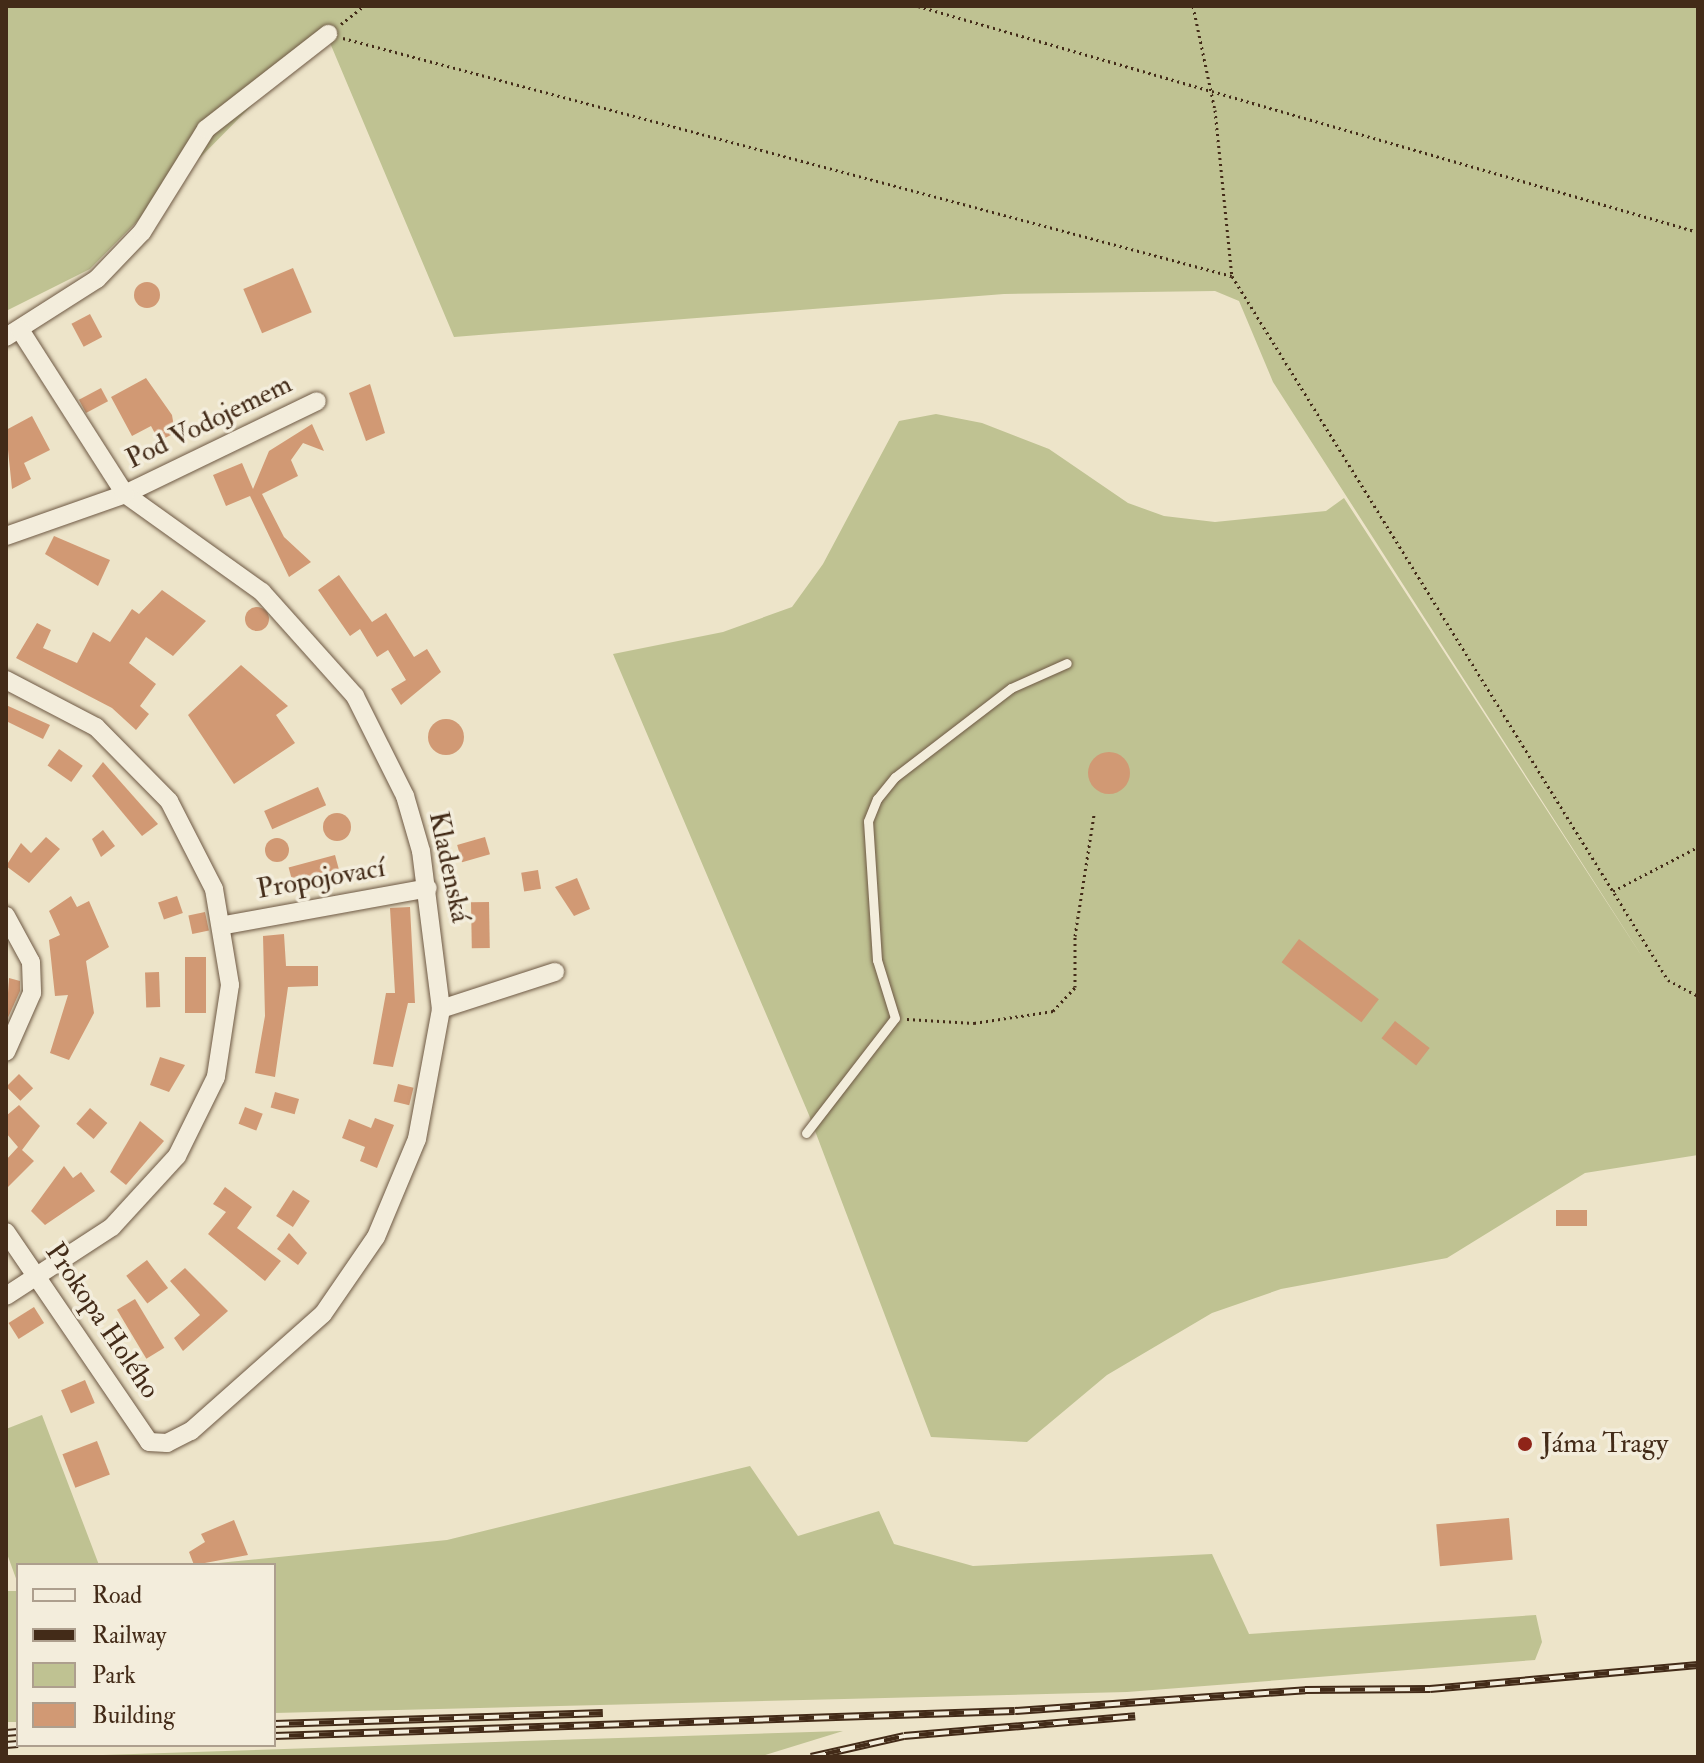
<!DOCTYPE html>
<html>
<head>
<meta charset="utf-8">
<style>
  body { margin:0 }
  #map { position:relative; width:1704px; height:1763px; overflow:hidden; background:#ede4c9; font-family:"IM FELL Double Pica",serif }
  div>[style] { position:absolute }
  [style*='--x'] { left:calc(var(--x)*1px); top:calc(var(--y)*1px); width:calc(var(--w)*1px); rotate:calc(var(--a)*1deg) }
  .green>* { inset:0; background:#bfc292; transform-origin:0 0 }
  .building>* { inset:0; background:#d19974; transform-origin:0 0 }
  .round { border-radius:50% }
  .path>* { height:3px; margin-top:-1.5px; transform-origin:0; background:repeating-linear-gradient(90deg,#432b18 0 2px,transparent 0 6px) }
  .roads { filter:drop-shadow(0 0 2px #6e5944) drop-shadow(0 0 2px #6e5944) }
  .lane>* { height:9px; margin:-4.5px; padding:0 4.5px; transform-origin:4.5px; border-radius:4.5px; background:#f3eddc }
  .street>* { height:18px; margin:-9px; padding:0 9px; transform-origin:9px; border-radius:9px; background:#f3eddc }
  .rail>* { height:8px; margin-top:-4px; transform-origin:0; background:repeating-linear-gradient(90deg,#f3eddc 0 15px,#432b18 0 30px); box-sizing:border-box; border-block:2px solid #432b18 }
  .dots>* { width:22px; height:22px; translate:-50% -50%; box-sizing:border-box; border:4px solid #f3eddc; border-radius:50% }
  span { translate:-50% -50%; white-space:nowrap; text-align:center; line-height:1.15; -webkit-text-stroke:7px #f3eddc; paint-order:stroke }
  .street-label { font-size:28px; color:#432b18 }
  .poi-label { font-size:28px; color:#432b18 }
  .left { translate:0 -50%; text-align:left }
  .frame { position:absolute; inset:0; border:8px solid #432b18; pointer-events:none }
  .legend { position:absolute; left:16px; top:1563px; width:260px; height:184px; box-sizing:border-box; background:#f3eddc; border:2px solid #ad9f8e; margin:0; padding:10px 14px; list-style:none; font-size:24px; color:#432b18 }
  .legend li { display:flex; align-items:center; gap:16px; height:40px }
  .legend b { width:40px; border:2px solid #ad9f8e }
</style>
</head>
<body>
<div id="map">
  <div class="green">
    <i style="clip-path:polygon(6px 6px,1698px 6px,1698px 1155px,1585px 1173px,1447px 1258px,1281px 1289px,1212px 1313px,1107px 1375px,1027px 1442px,931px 1437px,809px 1115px,613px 654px,723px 632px,792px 607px,823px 564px,899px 421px,936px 414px,982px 423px,1049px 449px,1128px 503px,1164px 516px,1215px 522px,1326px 511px,1344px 498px,1645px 961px,1273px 382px,1239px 301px,1215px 291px,1004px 294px,454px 337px,325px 31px,90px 269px,6px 311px)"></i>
    <i style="clip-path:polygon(42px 1415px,99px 1565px,18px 1565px,18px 1584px,6px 1551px,6px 1429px)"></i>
    <i style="clip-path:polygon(750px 1466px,798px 1536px,879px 1511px,894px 1544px,973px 1566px,1212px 1554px,1249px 1634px,1536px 1615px,1542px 1642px,1535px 1660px,1127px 1692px,274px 1713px,274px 1565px,198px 1565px,447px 1540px)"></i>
    <i style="left:18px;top:1591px;width:131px;height:12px;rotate:90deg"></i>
    <i style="clip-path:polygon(843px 1731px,759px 1757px,42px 1757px,586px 1739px)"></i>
  </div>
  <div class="building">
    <i style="left:293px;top:268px;width:48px;height:54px;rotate:67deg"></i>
    <i class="round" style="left:134px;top:282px;width:26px;height:26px"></i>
    <i style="left:90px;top:314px;width:26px;height:21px;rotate:62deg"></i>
    <i style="clip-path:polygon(146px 378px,172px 415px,175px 433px,159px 441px,151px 426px,132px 436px,111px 397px)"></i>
    <i style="clip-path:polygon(370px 384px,385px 433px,366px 441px,349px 393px)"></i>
    <i style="left:101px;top:388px;width:15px;height:25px;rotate:62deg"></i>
    <i style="clip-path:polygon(32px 416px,50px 450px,24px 463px,31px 479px,12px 489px,6px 430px)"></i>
    <i style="clip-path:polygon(312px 424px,324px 451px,303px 443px,291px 460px,298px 476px,262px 494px,284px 537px,311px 562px,289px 577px,250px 496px,226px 506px,213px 475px,242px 463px,253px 489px,269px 451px)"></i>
    <i style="clip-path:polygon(54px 536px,110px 560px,98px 586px,45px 554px)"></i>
    <i style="clip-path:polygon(339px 575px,372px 622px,386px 613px,414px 657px,427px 649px,441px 672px,401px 705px,391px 689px,406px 680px,388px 650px,377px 657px,360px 629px,350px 636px,318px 590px)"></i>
    <i style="clip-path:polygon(162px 590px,206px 621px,173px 656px,146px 637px,129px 663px,156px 684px,140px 706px,149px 714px,136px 730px,112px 708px,16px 658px,37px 623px,51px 630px,43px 648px,77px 663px,93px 632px,110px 642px,132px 609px,139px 614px)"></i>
    <i class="round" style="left:245px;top:607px;width:24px;height:24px"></i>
    <i style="clip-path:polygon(241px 665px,288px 706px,276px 715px,295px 743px,234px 784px,188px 715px)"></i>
    <i style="clip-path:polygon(6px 705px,50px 725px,43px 739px,6px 721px)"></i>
    <i class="round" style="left:428px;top:719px;width:36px;height:36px"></i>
    <i style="left:59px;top:749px;width:29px;height:20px;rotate:35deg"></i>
    <i class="round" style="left:1088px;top:752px;width:42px;height:42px"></i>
    <i style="clip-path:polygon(103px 762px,158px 824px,142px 836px,92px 776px)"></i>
    <i style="left:318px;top:787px;width:20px;height:59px;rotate:66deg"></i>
    <i class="round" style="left:323px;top:813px;width:28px;height:28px"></i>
    <i style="clip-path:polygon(103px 830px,115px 846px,101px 857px,92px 839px)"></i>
    <i style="clip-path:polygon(46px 837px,60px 849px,29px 883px,6px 866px,21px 843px,31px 853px)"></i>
    <i style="left:485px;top:837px;width:18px;height:29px;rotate:74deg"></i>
    <i class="round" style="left:265px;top:838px;width:24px;height:24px"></i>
    <i style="left:335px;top:855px;width:20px;height:48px;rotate:75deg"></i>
    <i style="left:538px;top:870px;width:19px;height:17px;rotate:81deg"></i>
    <i style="clip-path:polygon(577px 878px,590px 909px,574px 916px,555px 887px)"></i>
    <i style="clip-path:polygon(71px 896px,77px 907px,89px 901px,109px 947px,86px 961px,94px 1013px,69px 1060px,50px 1053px,68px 995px,55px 996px,49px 940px,60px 935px,49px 911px)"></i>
    <i style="left:177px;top:896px;width:18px;height:20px;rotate:71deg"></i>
    <i style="left:489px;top:902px;width:46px;height:18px;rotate:89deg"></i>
    <i style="clip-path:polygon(410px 907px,415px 1003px,408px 1003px,393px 1067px,373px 1064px,386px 993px,395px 993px,390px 908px)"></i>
    <i style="left:205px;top:912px;width:19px;height:17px;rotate:78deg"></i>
    <i style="clip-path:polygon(284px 934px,286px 966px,318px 966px,318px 986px,288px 987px,275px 1077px,255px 1073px,265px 1016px,263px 936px)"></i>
    <i style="left:1299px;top:939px;width:100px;height:29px;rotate:37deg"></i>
    <i style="left:206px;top:957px;width:56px;height:21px;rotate:90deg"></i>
    <i style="left:159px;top:972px;width:35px;height:14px;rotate:88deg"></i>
    <i style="clip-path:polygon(9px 978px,20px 981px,20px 991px,6px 1022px)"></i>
    <i style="left:1395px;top:1021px;width:44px;height:22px;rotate:38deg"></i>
    <i style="clip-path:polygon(160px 1057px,185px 1065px,169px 1092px,150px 1085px)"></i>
    <i style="left:19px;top:1074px;width:20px;height:18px;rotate:45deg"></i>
    <i style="left:398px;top:1084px;width:16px;height:18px;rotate:14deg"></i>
    <i style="left:275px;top:1092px;width:25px;height:16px;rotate:16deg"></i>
    <i style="clip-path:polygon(19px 1105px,40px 1126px,22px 1150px,34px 1161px,6px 1189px,6px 1160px,18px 1147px,6px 1133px,6px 1116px)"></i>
    <i style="left:245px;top:1107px;width:19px;height:18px;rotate:21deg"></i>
    <i style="left:90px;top:1108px;width:23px;height:21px;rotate:41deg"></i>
    <i style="clip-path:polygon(375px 1118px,394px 1125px,377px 1168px,360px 1161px,365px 1147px,342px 1138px,349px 1119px,371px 1128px)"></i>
    <i style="clip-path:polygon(140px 1121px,164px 1141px,126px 1185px,110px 1172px)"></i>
    <i style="clip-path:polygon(64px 1166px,73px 1178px,81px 1172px,95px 1191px,45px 1225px,31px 1211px)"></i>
    <i style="clip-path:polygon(225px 1187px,252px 1207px,237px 1228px,281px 1261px,265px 1281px,208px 1234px,226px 1212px,213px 1204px)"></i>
    <i style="left:293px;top:1190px;width:20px;height:31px;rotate:33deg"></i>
    <i style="left:1556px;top:1210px;width:31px;height:16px"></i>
    <i style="clip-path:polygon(289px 1233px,307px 1253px,298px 1265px,277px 1249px)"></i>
    <i style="left:147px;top:1260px;width:35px;height:26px;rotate:53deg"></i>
    <i style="clip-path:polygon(185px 1268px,228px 1311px,183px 1351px,174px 1338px,200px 1315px,170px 1281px)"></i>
    <i style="left:135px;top:1299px;width:57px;height:21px;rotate:59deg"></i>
    <i style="left:34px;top:1307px;width:19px;height:30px;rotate:58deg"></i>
    <i style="left:85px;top:1380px;width:25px;height:26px;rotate:67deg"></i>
    <i style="left:97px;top:1441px;width:36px;height:37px;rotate:69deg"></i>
    <i style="left:1509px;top:1518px;width:42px;height:73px;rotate:85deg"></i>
    <i style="clip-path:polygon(234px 1520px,248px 1555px,194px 1565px,189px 1552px,205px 1542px,201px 1534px)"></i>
  </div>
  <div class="path">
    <i style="--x:918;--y:6;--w:812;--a:16.16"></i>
    <i style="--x:1193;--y:6;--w:106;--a:78.1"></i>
    <i style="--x:1215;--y:110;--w:167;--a:84.2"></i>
    <i style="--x:341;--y:24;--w:29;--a:-38"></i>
    <i style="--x:343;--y:38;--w:920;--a:14.99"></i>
    <i style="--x:1232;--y:276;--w:828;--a:58.23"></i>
    <i style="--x:1668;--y:980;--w:34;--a:28"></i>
    <i style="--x:1613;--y:891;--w:96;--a:-27.4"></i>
    <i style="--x:907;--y:1019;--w:67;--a:3.4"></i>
    <i style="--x:974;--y:1023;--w:80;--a:-8.6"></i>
    <i style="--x:1053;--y:1011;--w:33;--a:-47"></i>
    <i style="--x:1075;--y:987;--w:51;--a:-90"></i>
    <i style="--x:1075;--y:936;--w:123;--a:-81.1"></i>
  </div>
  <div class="roads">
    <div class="lane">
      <i style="--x:806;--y:1133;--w:145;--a:-52.3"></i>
      <i style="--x:895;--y:1018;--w:61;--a:-107.2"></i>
      <i style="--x:877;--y:960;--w:139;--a:-93.7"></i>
      <i style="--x:868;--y:821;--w:24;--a:-68"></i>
      <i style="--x:877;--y:799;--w:28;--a:-51"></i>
      <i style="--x:895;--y:777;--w:146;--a:-37.5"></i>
      <i style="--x:1011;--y:688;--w:61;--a:-24.1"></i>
    </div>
    <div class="street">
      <i style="--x:6;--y:337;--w:108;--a:-32.5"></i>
      <i style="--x:97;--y:279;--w:65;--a:-46.2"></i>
      <i style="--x:142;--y:232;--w:121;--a:-58.1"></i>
      <i style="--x:206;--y:129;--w:155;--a:-37.9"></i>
      <i style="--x:6;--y:536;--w:126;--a:-19.4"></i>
      <i style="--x:125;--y:494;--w:213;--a:-25.8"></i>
      <i style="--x:6;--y:680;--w:102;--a:27.6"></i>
      <i style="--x:96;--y:727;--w:104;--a:45.4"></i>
      <i style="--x:169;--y:801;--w:99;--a:62.9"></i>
      <i style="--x:214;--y:889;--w:97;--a:80.5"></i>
      <i style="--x:230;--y:985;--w:93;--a:98.7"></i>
      <i style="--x:216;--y:1077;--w:88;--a:116.3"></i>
      <i style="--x:177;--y:1156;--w:96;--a:132.5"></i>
      <i style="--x:112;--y:1227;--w:126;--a:146.9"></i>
      <i style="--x:6;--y:916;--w:52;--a:61.5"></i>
      <i style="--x:31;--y:962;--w:31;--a:88"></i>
      <i style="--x:32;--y:993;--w:64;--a:113.8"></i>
      <i style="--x:225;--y:925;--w:206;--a:-10.3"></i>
      <i style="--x:441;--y:1009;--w:120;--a:-18"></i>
      <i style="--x:6;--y:1232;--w:254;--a:55.7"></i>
      <i style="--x:149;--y:1442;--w:18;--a:3"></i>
      <i style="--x:167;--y:1443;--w:27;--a:-27"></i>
      <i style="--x:191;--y:1431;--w:176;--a:-41.6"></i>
      <i style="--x:323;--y:1314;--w:93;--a:-55.5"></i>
      <i style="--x:376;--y:1237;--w:106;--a:-67.3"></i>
      <i style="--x:417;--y:1139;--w:132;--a:-79.5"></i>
      <i style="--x:441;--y:1009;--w:159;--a:-97.2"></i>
      <i style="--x:421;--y:851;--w:57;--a:-106.2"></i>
      <i style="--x:405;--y:796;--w:112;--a:-116.6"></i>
      <i style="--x:355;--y:696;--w:140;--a:-131.8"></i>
      <i style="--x:262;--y:592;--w:168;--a:-144.4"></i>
      <i style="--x:125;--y:494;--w:195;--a:-122.6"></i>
    </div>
  </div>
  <div class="rail">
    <i style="--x:274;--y:1724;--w:329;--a:-1.9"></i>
    <i style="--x:6;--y:1733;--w:12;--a:-5"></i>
    <i style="--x:274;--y:1736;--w:741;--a:-1.93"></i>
    <i style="--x:1015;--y:1711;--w:291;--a:-4.1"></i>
    <i style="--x:1305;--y:1690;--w:125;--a:-0.5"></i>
    <i style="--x:1430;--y:1689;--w:269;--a:-5.1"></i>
    <i style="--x:6;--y:1745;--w:12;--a:-5"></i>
    <i style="--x:811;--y:1757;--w:95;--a:-12.7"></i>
    <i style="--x:904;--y:1736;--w:232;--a:-4.9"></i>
  </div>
  <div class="dots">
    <i style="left:1525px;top:1444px;background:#8f2418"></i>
  </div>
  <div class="street-label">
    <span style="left:209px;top:422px;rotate:-26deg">Pod Vodojemem</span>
    <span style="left:449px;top:867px;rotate:78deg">Kladenská</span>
    <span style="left:321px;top:879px;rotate:-10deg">Propojovací</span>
    <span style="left:102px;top:1321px;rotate:56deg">Prokopa Holého</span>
  </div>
  <div class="poi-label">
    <span class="left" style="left:1541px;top:1444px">Jáma Tragy</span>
  </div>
  <div class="frame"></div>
  <ul class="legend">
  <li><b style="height:10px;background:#f3eddc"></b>Road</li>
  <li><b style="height:10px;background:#432b18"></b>Railway</li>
  <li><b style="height:22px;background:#bfc292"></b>Park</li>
  <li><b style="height:22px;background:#d19974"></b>Building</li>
  </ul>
</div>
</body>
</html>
